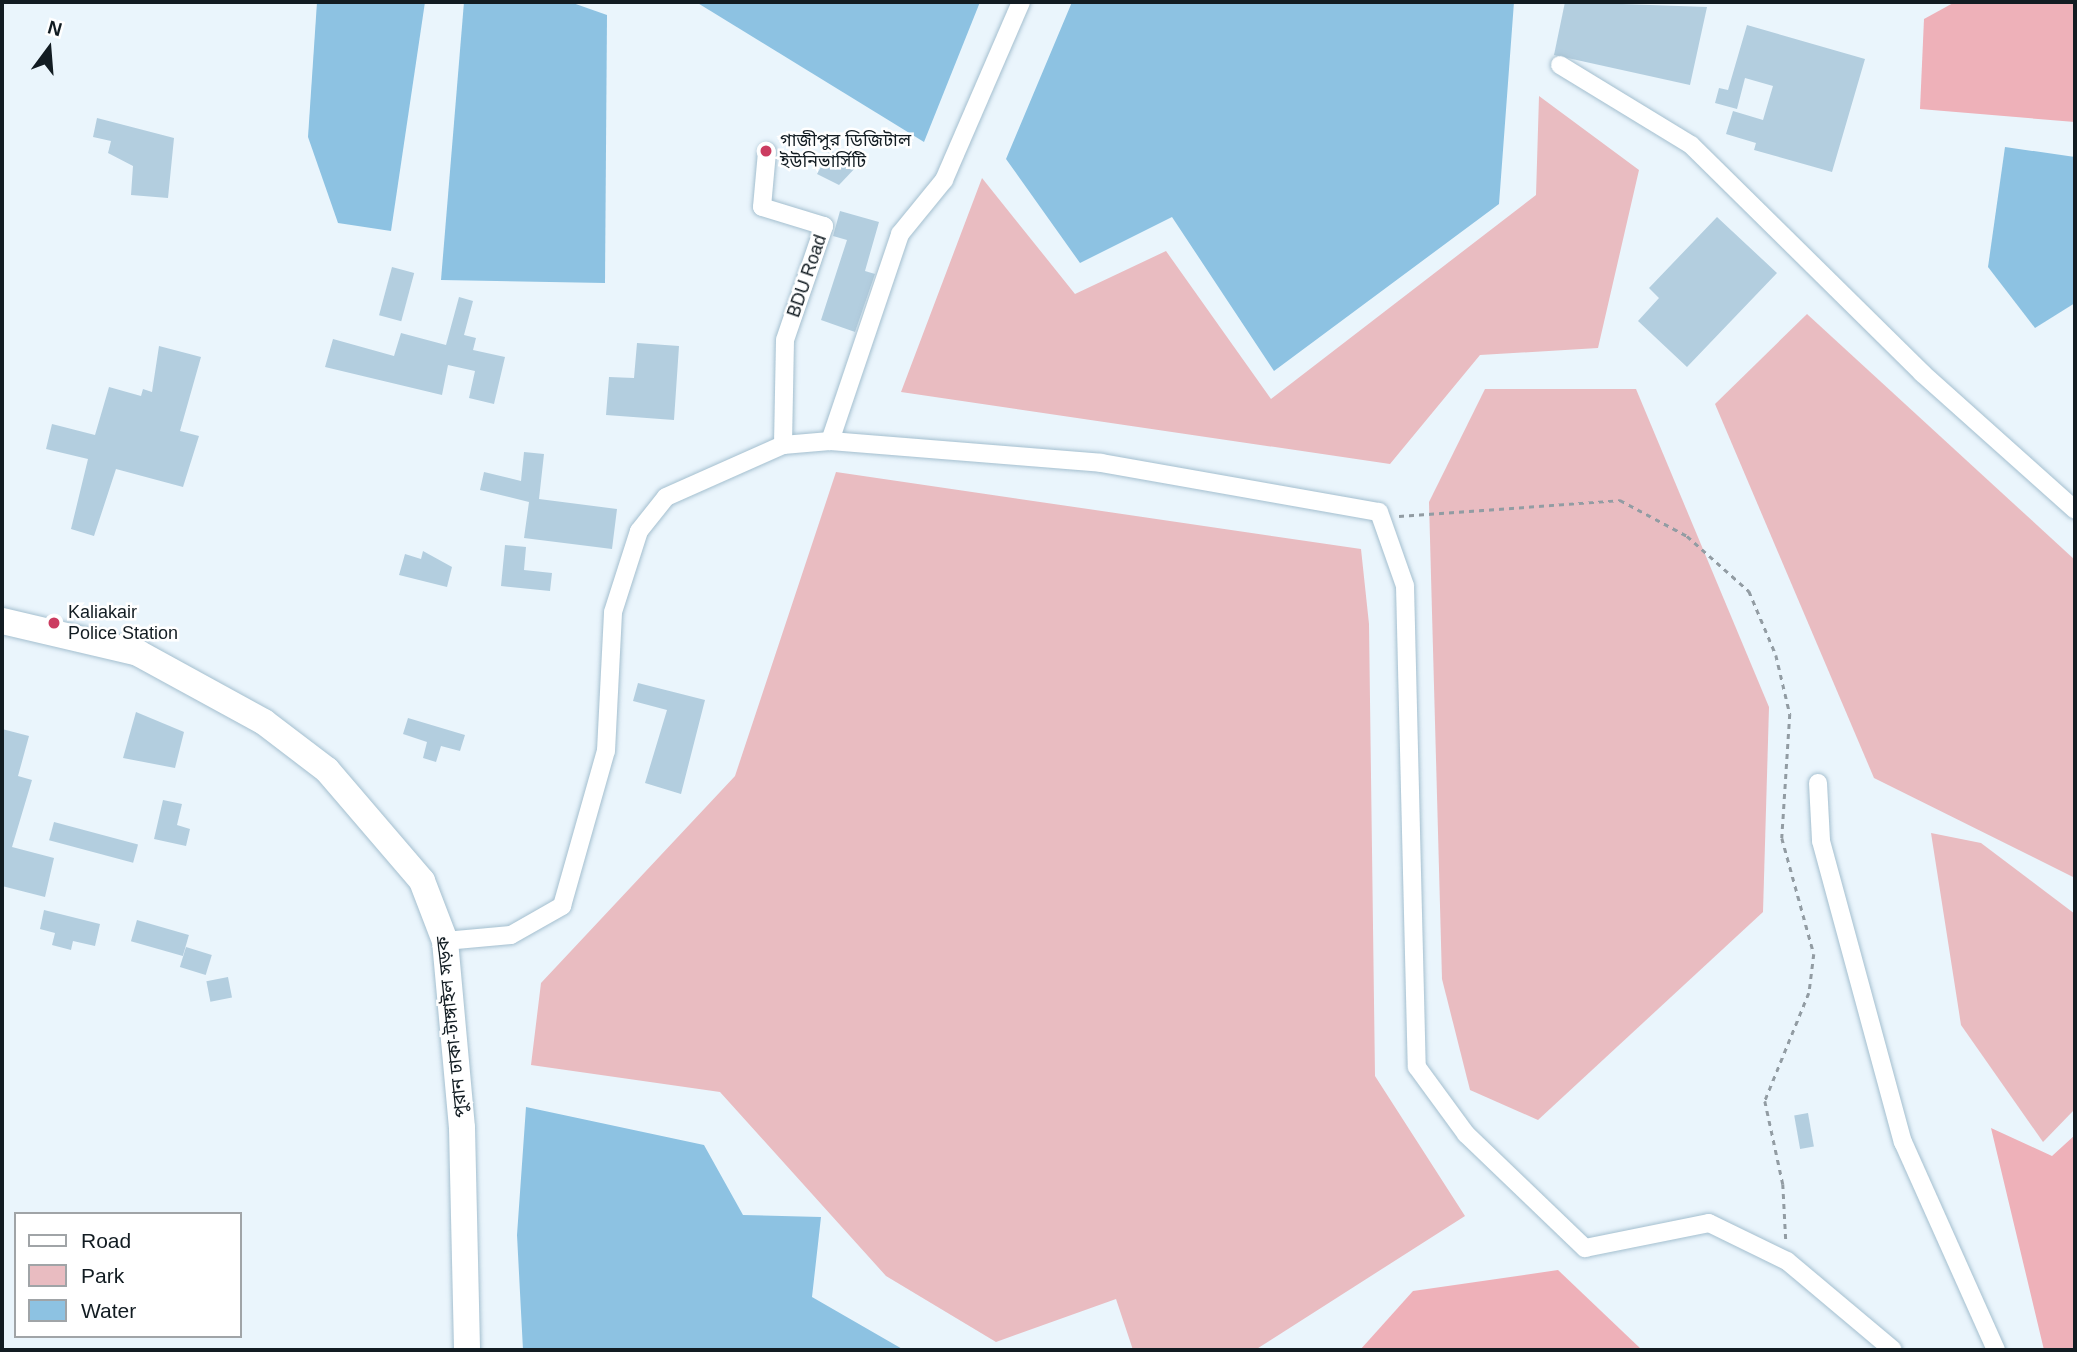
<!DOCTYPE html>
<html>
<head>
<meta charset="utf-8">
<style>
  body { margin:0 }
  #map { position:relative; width:2077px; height:1352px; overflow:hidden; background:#eaf5fc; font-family:Arial,"Noto Sans Bengali",sans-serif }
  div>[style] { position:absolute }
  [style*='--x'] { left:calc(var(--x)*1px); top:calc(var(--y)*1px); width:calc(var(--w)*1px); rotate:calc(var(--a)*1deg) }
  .green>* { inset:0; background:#e9bcc1 }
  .forest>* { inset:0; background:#eeb1b9 }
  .water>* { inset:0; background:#8dc2e2 }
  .building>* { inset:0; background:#b3cedf; transform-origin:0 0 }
  .path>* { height:2.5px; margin-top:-1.25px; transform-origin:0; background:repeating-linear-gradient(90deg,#929ca3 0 5px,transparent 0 10px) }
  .roads { filter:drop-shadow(0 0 2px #a4bfcf) drop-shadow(0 0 2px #a4bfcf) }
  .minor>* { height:18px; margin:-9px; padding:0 9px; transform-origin:9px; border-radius:9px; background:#fff }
  .highway>* { height:26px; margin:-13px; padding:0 13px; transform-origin:13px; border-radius:13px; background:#fff }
  .dots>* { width:19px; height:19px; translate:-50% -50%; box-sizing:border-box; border:4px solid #fff; border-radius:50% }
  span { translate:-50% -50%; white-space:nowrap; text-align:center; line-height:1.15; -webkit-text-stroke:5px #fff; paint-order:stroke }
  .poi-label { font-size:18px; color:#121c22 }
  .left { translate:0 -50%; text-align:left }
  .street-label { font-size:18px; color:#121c22 }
  .frame { position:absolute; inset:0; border:4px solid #121c22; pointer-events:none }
  .legend { position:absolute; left:14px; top:1212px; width:228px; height:126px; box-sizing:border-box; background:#fff; border:2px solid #a0a4a7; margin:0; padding:9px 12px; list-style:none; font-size:21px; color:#121c22 }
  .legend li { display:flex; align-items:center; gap:14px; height:35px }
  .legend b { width:35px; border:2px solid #a0a4a7 }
  .north { position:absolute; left:14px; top:14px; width:70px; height:70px; -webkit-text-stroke:5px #fff; paint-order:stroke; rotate:16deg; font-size:19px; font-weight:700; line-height:28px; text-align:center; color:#121c22 }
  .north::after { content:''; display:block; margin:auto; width:24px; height:32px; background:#121c22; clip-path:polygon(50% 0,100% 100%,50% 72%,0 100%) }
</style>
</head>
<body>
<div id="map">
  <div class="green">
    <i style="clip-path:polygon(1539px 96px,1639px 170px,1598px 348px,1480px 355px,1390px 464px,901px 392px,982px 178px,1075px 294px,1166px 251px,1271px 399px,1536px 195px)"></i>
    <i style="clip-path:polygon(1807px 314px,2075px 560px,2075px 878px,1874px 778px,1715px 404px)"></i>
    <i style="clip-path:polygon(1485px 389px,1636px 389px,1769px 707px,1763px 912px,1538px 1120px,1470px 1090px,1442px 979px,1429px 502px)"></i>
    <i style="clip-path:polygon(836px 472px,1361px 549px,1369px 624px,1375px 1076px,1465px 1216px,1255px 1350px,1133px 1350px,1116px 1299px,996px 1342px,886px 1276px,720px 1092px,531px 1065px,541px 983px,735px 776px)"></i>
    <i style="clip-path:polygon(1931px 833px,1981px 843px,2075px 914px,2075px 1109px,2043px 1142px,1961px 1025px)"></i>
  </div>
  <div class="forest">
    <i style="clip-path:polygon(1955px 2px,2075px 2px,2075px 122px,1920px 109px,1924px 19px)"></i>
    <i style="clip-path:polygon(1991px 1128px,2052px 1156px,2075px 1135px,2075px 1350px,2044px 1350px)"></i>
    <i style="clip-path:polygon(1558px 1270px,1642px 1350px,1360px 1350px,1413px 1291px)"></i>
  </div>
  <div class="water">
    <i style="clip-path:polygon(317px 2px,425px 2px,391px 231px,338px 223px,308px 137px)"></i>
    <i style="clip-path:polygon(464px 2px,570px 2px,607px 15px,605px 283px,441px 280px)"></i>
    <i style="clip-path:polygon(696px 2px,980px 2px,924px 142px)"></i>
    <i style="clip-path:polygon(1072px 2px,1514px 2px,1499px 204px,1274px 371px,1172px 217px,1080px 263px,1006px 159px)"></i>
    <i style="clip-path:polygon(2005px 147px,2075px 157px,2075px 303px,2035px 328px,1988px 267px)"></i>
    <i style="clip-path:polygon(526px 1107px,704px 1145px,743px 1215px,821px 1217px,812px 1297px,904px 1350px,523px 1350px,517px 1235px)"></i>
  </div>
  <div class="building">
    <i style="clip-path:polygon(1565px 2px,1707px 7px,1690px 85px,1554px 55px)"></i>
    <i style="clip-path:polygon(1747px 25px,1865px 59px,1832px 172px,1754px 150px,1756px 143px,1726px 134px,1733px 111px,1763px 120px,1773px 86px,1745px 78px,1737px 109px,1715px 103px,1719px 88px,1728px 90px)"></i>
    <i style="clip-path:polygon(97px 118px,174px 138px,168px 198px,131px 195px,133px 166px,108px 153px,111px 141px,93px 137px)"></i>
    <i style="clip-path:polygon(830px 150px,858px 165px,839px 185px,817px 174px)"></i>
    <i style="clip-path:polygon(840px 211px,879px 222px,865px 271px,875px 274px,855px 332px,821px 320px,847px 240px,833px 236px)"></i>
    <i style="clip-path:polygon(1717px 217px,1777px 273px,1687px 367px,1638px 321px,1659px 298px,1649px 288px)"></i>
    <i style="left:392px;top:267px;width:23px;height:50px;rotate:15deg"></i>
    <i style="clip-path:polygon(459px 297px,473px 301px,464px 335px,476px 338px,473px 350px,505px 357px,494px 404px,469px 398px,475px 371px,448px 365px,442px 395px,325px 367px,333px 339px,394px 356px,401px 333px,446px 345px)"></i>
    <i style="clip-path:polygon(637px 343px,679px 346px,674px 420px,606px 415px,609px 377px,634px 378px)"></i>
    <i style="clip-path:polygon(159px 346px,201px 357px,180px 431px,199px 436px,183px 487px,116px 469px,94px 536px,71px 529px,88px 459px,46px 449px,52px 424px,95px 435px,109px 387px,141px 396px,143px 389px,152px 392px)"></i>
    <i style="clip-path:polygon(524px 452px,544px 454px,539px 499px,617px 509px,612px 549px,524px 538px,529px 502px,480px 490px,484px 472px,521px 481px)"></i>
    <i style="clip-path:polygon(505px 545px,526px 547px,524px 570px,552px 573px,550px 591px,501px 586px)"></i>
    <i style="clip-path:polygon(423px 551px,452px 567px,447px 587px,399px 575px,405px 554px,421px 559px)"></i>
    <i style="clip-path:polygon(638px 683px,705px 700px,681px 794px,645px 783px,667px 710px,633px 701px)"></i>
    <i style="clip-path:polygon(136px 712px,184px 732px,175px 768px,123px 758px)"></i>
    <i style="clip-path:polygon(408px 718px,465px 735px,460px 751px,441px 746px,436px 762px,423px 758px,427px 742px,403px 734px)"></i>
    <i style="clip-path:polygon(2px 729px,29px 736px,18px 776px,32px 780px,12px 847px,54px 858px,45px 897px,2px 886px)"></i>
    <i style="clip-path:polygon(163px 800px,182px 804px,177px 825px,190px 829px,186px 846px,154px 839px)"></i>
    <i style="left:54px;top:822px;width:87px;height:19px;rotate:15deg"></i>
    <i style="clip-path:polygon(44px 910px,100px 924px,95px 946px,73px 941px,71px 950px,52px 945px,55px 933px,40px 929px)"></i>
    <i style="left:137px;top:920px;width:54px;height:22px;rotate:16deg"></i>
    <i style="left:186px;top:947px;width:27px;height:21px;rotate:17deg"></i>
    <i style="left:228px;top:977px;width:21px;height:22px;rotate:79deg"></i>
    <i style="left:1808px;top:1113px;width:34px;height:14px;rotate:80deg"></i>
  </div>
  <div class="path">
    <i style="--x:1399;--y:516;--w:222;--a:-4.1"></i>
    <i style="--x:1620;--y:500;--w:76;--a:28.2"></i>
    <i style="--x:1687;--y:536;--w:83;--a:41.6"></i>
    <i style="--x:1749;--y:591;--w:69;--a:67.1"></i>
    <i style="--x:1776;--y:655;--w:61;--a:76.7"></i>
    <i style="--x:1790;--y:714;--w:124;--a:93.7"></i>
    <i style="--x:1782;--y:838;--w:120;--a:74.6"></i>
    <i style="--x:1814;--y:954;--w:39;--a:97"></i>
    <i style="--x:1809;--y:993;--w:117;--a:112.2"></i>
    <i style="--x:1765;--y:1101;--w:85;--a:77.8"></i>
    <i style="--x:1783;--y:1184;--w:57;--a:87"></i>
  </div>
  <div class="roads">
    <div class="minor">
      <i style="--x:1560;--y:65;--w:153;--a:31.4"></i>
      <i style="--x:1691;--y:145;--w:325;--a:44.6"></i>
      <i style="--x:1922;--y:373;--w:205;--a:41.8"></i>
      <i style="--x:767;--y:152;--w:55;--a:95.2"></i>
      <i style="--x:762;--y:207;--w:65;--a:17"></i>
      <i style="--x:824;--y:226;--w:120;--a:108.9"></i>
      <i style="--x:785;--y:340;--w:105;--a:91.1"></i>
      <i style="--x:830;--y:441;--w:272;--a:4.6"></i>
      <i style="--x:1101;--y:463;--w:282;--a:10"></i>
      <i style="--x:1379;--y:512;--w:78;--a:70.6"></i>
      <i style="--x:1405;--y:586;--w:481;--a:88.6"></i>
      <i style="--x:1417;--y:1067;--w:83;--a:53.8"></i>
      <i style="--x:1466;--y:1134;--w:165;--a:43.8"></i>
      <i style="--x:1585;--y:1248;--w:126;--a:-11.4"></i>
      <i style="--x:1709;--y:1223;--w:87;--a:26"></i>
      <i style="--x:1787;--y:1261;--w:138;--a:40"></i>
      <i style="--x:1818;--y:783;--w:58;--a:87"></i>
      <i style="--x:1821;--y:841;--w:312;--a:74.8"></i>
      <i style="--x:1903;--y:1142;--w:228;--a:65.9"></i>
      <i style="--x:445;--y:941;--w:66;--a:-5.2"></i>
      <i style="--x:511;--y:935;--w:59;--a:-29.6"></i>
      <i style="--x:562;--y:906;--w:161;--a:-74.2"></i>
      <i style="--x:606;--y:751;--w:139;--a:-87.1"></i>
      <i style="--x:613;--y:612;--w:85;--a:-72.2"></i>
      <i style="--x:639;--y:531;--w:43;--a:-51.5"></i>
      <i style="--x:666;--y:497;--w:128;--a:-24"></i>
      <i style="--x:783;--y:445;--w:47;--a:-4.9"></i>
      <i style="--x:830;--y:441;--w:219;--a:-71.3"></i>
      <i style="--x:900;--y:234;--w:70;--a:-50.8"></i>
      <i style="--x:944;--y:180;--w:194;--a:-66.6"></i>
    </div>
    <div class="highway">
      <i style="--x:2;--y:621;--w:140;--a:13.2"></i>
      <i style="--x:138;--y:653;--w:144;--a:28.7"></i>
      <i style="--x:264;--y:722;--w:79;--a:37.3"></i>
      <i style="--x:327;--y:770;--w:146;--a:49.4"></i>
      <i style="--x:422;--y:881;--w:64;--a:69"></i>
      <i style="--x:445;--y:941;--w:188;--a:84.8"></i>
      <i style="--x:462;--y:1128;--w:222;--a:88.7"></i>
    </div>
  </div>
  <div class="dots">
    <i style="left:766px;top:151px;background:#cb3c60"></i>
    <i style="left:54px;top:623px;background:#cb3c60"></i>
  </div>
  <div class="poi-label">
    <span class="left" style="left:780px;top:151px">গাজীপুর ডিজিটাল<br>ইউনিভার্সিটি</span>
    <span class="left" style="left:68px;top:623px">Kaliakair<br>Police Station</span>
  </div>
  <div class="street-label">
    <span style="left:807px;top:276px;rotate:-71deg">BDU Road</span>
    <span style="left:452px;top:1027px;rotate:-96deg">পুরান ঢাকা-টাঙ্গাইল সড়ক</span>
  </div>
  <div class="frame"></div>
  <ul class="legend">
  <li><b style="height:9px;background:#fff"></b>Road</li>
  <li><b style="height:19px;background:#e9bcc1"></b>Park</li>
  <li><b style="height:19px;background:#8dc2e2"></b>Water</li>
  </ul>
  <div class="north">N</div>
</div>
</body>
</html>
